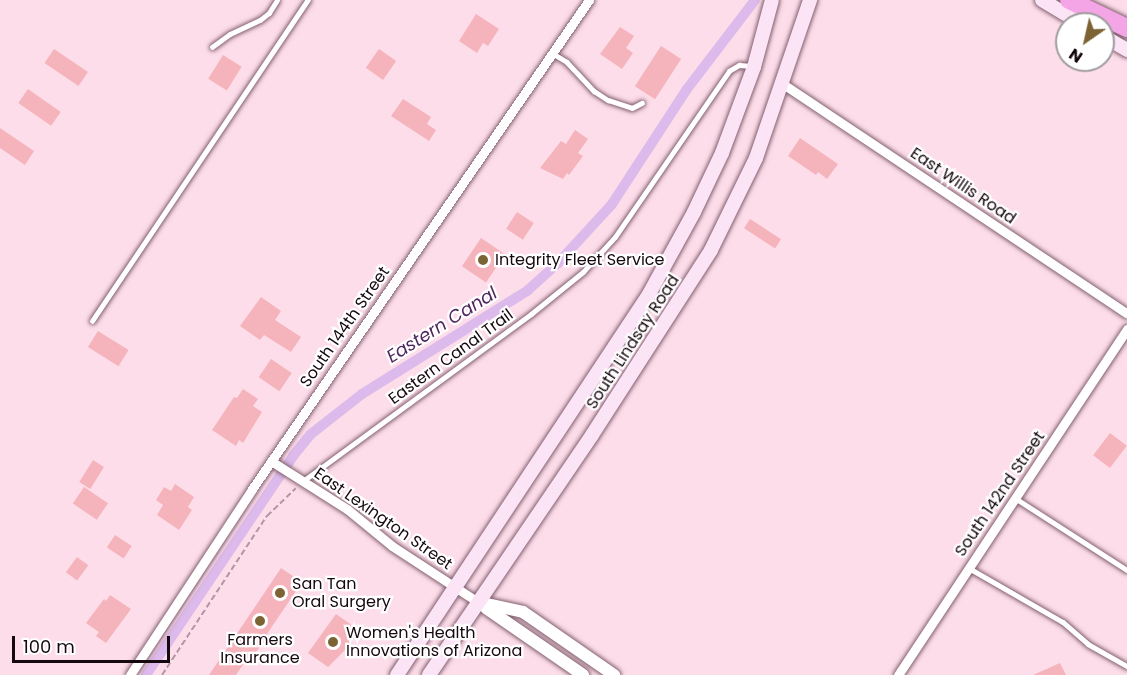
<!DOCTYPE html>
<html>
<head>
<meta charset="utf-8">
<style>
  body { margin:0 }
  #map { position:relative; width:1127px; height:675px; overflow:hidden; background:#fdddea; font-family:Poppins,sans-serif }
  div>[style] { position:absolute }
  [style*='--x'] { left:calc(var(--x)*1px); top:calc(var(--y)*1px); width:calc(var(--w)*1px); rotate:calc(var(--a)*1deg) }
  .canal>* { height:10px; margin:-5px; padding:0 5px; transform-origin:5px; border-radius:5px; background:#dcbaeb }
  .building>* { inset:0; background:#f5b4bc; transform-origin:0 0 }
  .path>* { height:2px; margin-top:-1px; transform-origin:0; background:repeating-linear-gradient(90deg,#b197a2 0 6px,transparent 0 9px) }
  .roads { filter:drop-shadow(0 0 2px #83606f) drop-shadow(0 0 2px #83606f) }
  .service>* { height:4.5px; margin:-2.25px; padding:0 2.25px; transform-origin:2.25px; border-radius:2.25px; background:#fff }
  .minor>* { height:9px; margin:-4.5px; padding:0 4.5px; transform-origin:4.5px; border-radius:4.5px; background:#fff }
  .tertiary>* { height:12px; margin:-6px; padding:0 6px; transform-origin:6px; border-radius:6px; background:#fff }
  .secondary>* { height:14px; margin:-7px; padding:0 7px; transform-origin:7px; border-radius:7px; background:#fce4f7 }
  .motorway>* { height:18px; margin:-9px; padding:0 9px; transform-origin:9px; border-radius:9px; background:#f4a5e5 }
  .dots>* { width:16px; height:16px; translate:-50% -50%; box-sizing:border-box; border:3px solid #fff; border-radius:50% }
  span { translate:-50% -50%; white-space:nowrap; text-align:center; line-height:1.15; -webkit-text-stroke:4.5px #fff; paint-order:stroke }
  .street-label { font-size:16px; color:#15080e }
  .poi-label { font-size:16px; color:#15080e }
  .left { translate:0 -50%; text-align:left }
  .water-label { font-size:18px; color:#502660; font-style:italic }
  .north { position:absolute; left:1055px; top:12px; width:60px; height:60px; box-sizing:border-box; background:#fff; border:2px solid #a19c9f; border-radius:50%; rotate:214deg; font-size:16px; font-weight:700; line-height:24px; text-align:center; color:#15080e }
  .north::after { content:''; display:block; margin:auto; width:21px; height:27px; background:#7b6334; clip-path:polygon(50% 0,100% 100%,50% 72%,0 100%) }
  .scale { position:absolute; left:12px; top:636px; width:158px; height:27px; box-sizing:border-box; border:3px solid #15080e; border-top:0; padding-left:8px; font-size:18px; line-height:21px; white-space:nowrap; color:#15080e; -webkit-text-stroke:4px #fff; paint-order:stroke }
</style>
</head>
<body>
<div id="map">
  <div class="canal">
    <i style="--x:146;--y:675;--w:264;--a:-56.1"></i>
    <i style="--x:293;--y:456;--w:28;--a:-51"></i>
    <i style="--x:311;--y:434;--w:65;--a:-38.1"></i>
    <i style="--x:362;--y:394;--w:195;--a:-32"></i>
    <i style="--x:527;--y:291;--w:42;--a:-42.1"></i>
    <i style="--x:558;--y:263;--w:80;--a:-47.5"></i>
    <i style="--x:612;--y:204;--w:137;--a:-56.9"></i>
    <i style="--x:687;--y:89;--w:112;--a:-52.6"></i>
  </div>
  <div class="building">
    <i style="clip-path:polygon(476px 14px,499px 29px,488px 46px,483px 43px,477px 53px,459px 41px)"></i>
    <i style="clip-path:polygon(620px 27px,634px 36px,626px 48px,633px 53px,622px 69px,600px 54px)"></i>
    <i style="left:661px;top:46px;width:24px;height:48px;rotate:33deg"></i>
    <i style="left:54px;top:49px;width:41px;height:17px;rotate:34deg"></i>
    <i style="left:379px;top:49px;width:21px;height:23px;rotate:35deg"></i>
    <i style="left:223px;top:55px;width:22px;height:28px;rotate:32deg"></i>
    <i style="left:28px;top:89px;width:40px;height:17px;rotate:35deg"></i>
    <i style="clip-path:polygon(403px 99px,431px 117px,427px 124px,436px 130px,429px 141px,391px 116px)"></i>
    <i style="clip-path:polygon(0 128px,34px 151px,25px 165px,0 148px)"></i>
    <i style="clip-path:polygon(575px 130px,588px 139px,578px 153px,583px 156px,569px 175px,567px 173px,563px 179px,540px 168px,561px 141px,566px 144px)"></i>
    <i style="clip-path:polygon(800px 138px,838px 164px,827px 179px,818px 172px,816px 175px,788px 156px)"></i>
    <i style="left:517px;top:212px;width:20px;height:20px;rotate:33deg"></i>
    <i style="left:750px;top:219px;width:37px;height:11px;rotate:33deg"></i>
    <i style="left:481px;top:238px;width:29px;height:34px;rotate:34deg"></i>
    <i style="clip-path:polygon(261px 297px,281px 311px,275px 320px,301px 337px,291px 352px,264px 335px,260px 340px,240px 326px)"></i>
    <i style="left:98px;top:331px;width:36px;height:19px;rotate:32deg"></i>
    <i style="left:271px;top:359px;width:25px;height:22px;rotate:34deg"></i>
    <i style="clip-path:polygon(243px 389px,258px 399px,253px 406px,262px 412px,243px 443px,239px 440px,236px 446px,212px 430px,234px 397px,237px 398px)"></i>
    <i style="left:1110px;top:433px;width:21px;height:28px;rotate:37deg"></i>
    <i style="left:93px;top:460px;width:13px;height:26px;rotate:32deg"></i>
    <i style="clip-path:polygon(175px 484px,194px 497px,188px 507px,192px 510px,179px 530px,157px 515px,163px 505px,156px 500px,164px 487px,171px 491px)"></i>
    <i style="left:84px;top:487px;width:29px;height:20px;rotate:34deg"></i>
    <i style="left:115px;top:535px;width:20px;height:15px;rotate:33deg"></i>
    <i style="left:77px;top:557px;width:14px;height:19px;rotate:36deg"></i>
    <i style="clip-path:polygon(281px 568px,302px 582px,267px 634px,269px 636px,263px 644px,251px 657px,249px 656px,236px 675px,209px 675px)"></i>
    <i style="clip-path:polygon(110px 595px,131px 609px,106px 643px,96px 636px,99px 632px,86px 623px,104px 599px,106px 601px)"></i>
    <i style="clip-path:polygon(336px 614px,356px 628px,348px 647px,328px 667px,308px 653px)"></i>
    <i style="clip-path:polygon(1060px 663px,1066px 675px,1033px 675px)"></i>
  </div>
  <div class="path">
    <i style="--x:162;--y:675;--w:191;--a:-56.6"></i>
    <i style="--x:267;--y:516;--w:40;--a:-44"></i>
  </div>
  <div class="roads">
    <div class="service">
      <i style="--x:212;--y:47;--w:22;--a:-36"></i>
      <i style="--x:230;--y:34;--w:33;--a:-25"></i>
      <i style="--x:260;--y:20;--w:11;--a:-38"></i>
      <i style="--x:269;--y:13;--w:15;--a:-58"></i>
      <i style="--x:552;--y:53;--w:17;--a:31"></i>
      <i style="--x:567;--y:62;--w:40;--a:47"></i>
      <i style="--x:594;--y:91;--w:17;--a:33"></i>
      <i style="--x:608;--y:100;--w:25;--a:18"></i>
      <i style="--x:632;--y:108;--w:11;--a:-27"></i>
      <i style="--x:92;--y:321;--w:387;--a:-56.1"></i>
      <i style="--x:303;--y:481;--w:283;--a:-36.2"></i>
      <i style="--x:531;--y:314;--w:67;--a:-38.9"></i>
      <i style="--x:583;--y:272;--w:47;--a:-47.6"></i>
      <i style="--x:615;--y:237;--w:201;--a:-55.5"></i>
      <i style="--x:729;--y:71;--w:12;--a:-31"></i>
      <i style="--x:739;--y:65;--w:13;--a:4"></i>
      <i style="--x:1015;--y:498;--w:133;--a:32.7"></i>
      <i style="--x:969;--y:568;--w:108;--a:29.9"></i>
      <i style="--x:1063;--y:622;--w:33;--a:41"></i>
      <i style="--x:1088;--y:644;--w:45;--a:29.4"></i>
    </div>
    <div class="minor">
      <i style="--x:783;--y:84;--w:413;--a:33.7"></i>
      <i style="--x:271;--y:461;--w:90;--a:32.3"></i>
      <i style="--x:347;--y:509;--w:58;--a:39.4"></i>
      <i style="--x:392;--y:546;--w:103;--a:33.1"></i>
      <i style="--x:130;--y:675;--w:222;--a:-56.7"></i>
      <i style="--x:252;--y:489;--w:594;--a:-55.43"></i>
      <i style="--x:898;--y:675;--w:415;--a:-56.5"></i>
    </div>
    <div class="tertiary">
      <i style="--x:478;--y:602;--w:46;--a:12.5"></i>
      <i style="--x:523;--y:612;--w:111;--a:34.7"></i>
      <i style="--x:486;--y:608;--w:118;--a:34.6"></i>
    </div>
    <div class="secondary">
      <i style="--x:1042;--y:0;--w:47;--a:31"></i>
      <i style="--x:1103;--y:36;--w:28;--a:30"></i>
      <i style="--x:397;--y:675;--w:457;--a:-56.5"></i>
      <i style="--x:649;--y:294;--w:94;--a:-61.2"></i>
      <i style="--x:694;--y:212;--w:65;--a:-64.6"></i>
      <i style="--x:722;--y:153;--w:92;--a:-69.6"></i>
      <i style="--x:754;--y:67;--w:69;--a:-75"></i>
      <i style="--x:429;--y:675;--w:290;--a:-55.8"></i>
      <i style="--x:592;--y:435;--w:220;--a:-57.2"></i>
      <i style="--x:711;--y:250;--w:102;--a:-63.9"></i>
      <i style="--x:756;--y:158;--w:167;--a:-71.1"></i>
    </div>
    <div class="motorway">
      <i style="--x:1069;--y:0;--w:64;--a:25.8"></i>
    </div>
  </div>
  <div class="dots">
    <i style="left:483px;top:260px;background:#7b6334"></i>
    <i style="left:280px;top:593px;background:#7b6334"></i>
    <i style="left:260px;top:621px;background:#7b6334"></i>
    <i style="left:333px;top:642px;background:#7b6334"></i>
  </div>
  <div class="street-label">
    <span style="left:963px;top:186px;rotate:34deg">East Willis Road</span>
    <span style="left:345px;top:327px;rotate:-55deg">South 144th Street</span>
    <span style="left:633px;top:342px;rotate:-57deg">South Lindsay Road</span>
    <span style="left:451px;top:357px;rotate:-36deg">Eastern Canal Trail</span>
    <span style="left:1000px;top:494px;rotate:-56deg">South 142nd Street</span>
    <span style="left:383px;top:519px;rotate:35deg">East Lexington Street</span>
  </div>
  <div class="poi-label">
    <span class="left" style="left:495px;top:260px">Integrity Fleet Service</span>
    <span class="left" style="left:292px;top:593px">San Tan<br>Oral Surgery</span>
    <span class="left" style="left:346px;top:642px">Women's Health<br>Innovations of Arizona</span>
    <span style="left:260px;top:649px">Farmers<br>Insurance</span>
  </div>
  <div class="water-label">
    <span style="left:442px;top:325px;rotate:-32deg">Eastern Canal</span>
  </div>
  <div class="north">N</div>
  <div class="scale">100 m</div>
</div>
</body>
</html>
